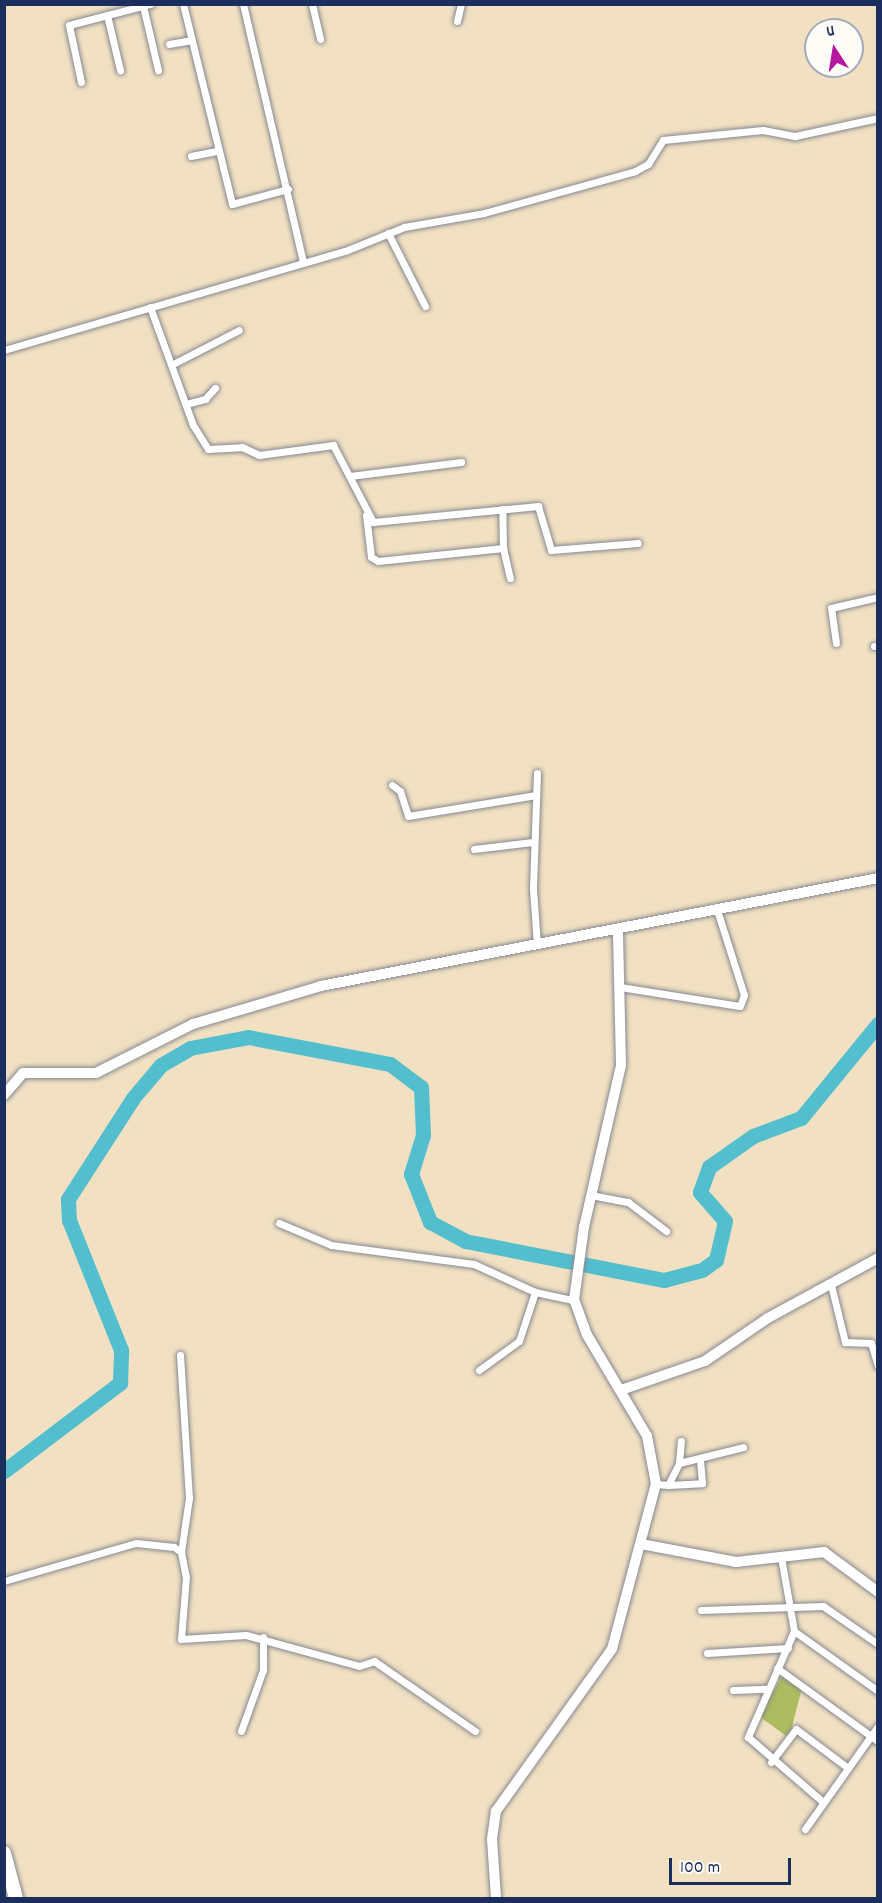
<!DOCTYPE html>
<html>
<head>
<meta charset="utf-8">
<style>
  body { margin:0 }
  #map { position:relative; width:882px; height:1903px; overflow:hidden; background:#f1e0c2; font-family:Dekko,sans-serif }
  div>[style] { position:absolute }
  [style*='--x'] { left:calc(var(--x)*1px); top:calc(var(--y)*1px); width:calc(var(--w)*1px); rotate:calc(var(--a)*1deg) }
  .green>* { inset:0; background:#adbc5f }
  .river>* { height:15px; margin:-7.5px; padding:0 7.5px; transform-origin:7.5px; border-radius:7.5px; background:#53becd }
  .roads { filter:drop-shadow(0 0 2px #868890) drop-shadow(0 0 2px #868890) }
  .street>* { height:7px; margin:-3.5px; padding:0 3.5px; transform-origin:3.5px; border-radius:3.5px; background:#fff }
  .secondary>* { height:10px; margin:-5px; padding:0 5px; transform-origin:5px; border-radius:5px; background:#fff }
  .highway>* { height:14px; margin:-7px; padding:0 7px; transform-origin:7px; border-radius:7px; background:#fff }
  span { translate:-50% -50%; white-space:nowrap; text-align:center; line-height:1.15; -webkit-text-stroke:5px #fdfcf7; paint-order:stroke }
  .frame { position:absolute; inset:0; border:6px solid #1b2f5e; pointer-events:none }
  .north { position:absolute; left:804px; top:18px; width:60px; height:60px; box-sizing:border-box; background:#fdfcf7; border:2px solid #a3aaba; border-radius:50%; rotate:348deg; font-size:16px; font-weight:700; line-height:24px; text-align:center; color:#1b2f5e }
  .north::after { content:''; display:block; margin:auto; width:21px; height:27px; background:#b5179e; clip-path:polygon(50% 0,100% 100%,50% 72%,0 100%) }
  .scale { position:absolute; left:669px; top:1858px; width:122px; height:27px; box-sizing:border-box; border:3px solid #1b2f5e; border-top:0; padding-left:8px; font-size:18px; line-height:21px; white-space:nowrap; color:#1b2f5e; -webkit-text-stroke:4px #fdfcf7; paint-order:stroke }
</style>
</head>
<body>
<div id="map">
  <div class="green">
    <i style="clip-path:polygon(783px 1675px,802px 1688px,789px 1738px,759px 1716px)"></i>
  </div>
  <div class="river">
    <i style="--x:4;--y:1471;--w:146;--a:-37.2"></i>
    <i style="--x:120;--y:1383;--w:33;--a:-88"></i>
    <i style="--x:121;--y:1350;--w:140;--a:-111.8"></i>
    <i style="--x:69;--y:1220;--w:21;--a:-93"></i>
    <i style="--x:68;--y:1199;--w:120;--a:-57.2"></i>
    <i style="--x:133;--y:1098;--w:43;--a:-49.7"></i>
    <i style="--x:161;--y:1065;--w:34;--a:-30"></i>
    <i style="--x:190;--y:1048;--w:59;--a:-10.7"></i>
    <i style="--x:248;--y:1037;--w:145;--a:10.8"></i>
    <i style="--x:390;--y:1064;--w:39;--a:37"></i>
    <i style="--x:421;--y:1087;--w:48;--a:87.6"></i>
    <i style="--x:423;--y:1135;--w:41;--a:107.1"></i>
    <i style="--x:411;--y:1174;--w:52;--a:68.4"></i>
    <i style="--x:430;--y:1222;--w:40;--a:28"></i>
    <i style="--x:465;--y:1241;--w:203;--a:11.1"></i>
    <i style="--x:664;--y:1280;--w:39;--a:-15"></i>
    <i style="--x:702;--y:1270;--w:17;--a:-36"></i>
    <i style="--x:716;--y:1260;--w:40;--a:-77"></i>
    <i style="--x:725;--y:1221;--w:38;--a:-131"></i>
    <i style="--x:700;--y:1192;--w:27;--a:-70"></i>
    <i style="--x:709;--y:1167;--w:54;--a:-35.2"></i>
    <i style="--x:753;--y:1136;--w:51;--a:-20.6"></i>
    <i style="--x:801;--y:1118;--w:122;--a:-50.7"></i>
  </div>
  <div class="roads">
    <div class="street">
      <i style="--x:183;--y:4;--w:206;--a:76.2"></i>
      <i style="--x:232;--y:204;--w:58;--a:-15"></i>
      <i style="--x:243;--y:4;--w:264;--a:76.9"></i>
      <i style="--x:312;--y:4;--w:36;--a:77"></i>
      <i style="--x:143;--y:6;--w:66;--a:76.8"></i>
      <i style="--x:107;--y:15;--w:57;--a:76.7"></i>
      <i style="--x:457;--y:21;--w:17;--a:-77"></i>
      <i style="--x:169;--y:44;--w:22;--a:-10"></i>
      <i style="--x:81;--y:82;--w:58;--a:-101.9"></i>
      <i style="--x:69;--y:25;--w:84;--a:-14.5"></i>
      <i style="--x:191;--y:156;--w:26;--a:-11"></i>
      <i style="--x:388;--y:233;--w:82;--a:63.1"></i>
      <i style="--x:150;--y:307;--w:126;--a:70"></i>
      <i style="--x:193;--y:425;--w:28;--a:58"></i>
      <i style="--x:208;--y:449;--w:34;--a:-3"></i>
      <i style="--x:242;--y:447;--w:19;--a:25"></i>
      <i style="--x:259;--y:455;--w:75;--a:-7.7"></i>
      <i style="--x:333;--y:445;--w:87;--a:62.5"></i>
      <i style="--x:373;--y:522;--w:166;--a:-5.5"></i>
      <i style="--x:538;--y:506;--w:46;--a:73.5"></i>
      <i style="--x:551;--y:550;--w:87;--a:-4.6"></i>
      <i style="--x:4;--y:350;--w:355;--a:-16.2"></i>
      <i style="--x:345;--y:251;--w:64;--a:-22.1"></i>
      <i style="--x:404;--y:227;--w:81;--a:-9.9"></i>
      <i style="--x:484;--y:213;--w:157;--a:-15.5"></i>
      <i style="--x:635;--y:171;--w:15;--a:-28"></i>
      <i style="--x:648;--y:164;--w:28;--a:-58"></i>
      <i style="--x:663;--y:140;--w:100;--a:-5.7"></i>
      <i style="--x:763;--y:130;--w:33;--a:11"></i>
      <i style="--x:795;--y:136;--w:85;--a:-12.2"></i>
      <i style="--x:173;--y:364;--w:74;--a:-27.3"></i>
      <i style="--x:186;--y:404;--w:20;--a:-15"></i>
      <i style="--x:205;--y:399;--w:15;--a:-48"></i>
      <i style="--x:350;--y:476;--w:112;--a:-7.2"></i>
      <i style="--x:366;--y:515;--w:42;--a:83.2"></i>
      <i style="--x:371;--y:557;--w:8;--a:30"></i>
      <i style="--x:378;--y:561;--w:126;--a:-5.9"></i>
      <i style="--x:503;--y:548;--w:39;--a:-91"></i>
      <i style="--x:503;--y:548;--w:31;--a:77"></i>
      <i style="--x:836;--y:643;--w:35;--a:-98"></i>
      <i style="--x:831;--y:608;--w:48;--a:-13.2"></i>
      <i style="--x:874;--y:646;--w:4;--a:0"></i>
      <i style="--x:537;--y:773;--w:116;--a:92"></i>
      <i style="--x:533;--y:889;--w:56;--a:85.9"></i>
      <i style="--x:392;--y:785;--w:10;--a:37"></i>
      <i style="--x:400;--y:791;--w:26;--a:72"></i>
      <i style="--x:408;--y:816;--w:130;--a:-9.3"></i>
      <i style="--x:474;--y:849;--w:59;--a:-6.8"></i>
      <i style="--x:620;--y:987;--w:121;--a:9"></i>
      <i style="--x:740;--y:1006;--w:12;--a:-70"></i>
      <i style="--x:744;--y:995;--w:86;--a:-107.6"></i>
      <i style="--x:591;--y:1195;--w:38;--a:11"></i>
      <i style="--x:628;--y:1202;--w:48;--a:37.3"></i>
      <i style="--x:279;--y:1223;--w:56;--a:22.9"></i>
      <i style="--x:331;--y:1245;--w:144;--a:7.6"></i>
      <i style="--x:474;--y:1264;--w:67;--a:24.7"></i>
      <i style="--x:831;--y:1285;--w:59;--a:76.2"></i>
      <i style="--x:845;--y:1342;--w:26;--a:2"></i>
      <i style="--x:871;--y:1343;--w:24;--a:73"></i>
      <i style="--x:180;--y:1355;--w:143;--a:86.4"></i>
      <i style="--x:189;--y:1498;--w:55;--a:98.4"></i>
      <i style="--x:479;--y:1370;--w:49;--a:-35.9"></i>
      <i style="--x:519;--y:1341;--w:52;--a:-71.9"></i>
      <i style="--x:535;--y:1292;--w:40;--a:12"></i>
      <i style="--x:679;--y:1463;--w:22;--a:-85"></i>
      <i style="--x:656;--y:1484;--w:12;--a:5"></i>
      <i style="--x:668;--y:1485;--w:25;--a:-63"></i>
      <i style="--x:679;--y:1463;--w:66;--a:-14"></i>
      <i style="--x:668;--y:1485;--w:34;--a:-3"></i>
      <i style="--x:702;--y:1483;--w:24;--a:-95"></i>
      <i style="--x:781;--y:1557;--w:75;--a:80"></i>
      <i style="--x:794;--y:1631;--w:116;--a:113.5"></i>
      <i style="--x:748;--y:1737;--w:99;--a:40.9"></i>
      <i style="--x:4;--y:1581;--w:137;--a:-16.1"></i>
      <i style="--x:136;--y:1543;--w:38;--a:6"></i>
      <i style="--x:174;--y:1547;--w:9;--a:36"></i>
      <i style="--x:181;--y:1552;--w:25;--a:79"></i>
      <i style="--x:186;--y:1577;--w:62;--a:94.6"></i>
      <i style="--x:181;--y:1639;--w:65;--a:-3.5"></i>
      <i style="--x:246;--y:1635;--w:117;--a:15.3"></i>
      <i style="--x:359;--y:1666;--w:16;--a:-18"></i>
      <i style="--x:374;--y:1661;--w:123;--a:34.7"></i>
      <i style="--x:701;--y:1610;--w:122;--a:-1.9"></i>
      <i style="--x:823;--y:1606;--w:67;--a:34.6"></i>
      <i style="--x:794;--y:1631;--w:103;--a:35.5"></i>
      <i style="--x:707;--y:1653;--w:81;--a:-3.5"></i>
      <i style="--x:777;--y:1668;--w:125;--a:35.9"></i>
      <i style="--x:733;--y:1690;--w:34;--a:-2"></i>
      <i style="--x:241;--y:1731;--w:65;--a:-70.2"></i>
      <i style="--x:263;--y:1670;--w:33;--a:-90"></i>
      <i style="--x:771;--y:1762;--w:41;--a:-52.9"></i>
      <i style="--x:796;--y:1729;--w:65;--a:36.9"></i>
      <i style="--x:805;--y:1829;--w:126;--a:-54.7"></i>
    </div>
    <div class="secondary">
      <i style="--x:4;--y:1095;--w:29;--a:-49"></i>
      <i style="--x:23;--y:1073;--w:73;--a:0"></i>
      <i style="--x:96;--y:1073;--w:109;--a:-26.8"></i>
      <i style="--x:193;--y:1024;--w:134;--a:-16.5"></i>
      <i style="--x:321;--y:986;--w:567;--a:-10.97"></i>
      <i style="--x:624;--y:1389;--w:86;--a:-19.1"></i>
      <i style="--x:705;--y:1361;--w:76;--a:-34.3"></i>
      <i style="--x:768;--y:1318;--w:125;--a:-28.6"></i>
      <i style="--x:641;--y:1544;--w:97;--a:10.7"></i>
      <i style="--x:736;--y:1562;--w:89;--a:-6.5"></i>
      <i style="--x:824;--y:1552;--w:67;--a:36.5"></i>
      <i style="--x:496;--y:1898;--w:59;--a:-93.9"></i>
      <i style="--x:492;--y:1839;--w:28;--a:-82"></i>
      <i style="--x:496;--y:1811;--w:199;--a:-54.4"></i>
      <i style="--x:612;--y:1649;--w:171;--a:-75.1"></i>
      <i style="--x:656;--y:1484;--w:49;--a:-100.6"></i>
      <i style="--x:647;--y:1436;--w:117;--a:-120.7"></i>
      <i style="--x:587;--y:1335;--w:37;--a:-110"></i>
      <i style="--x:574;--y:1300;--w:74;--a:-82.2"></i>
      <i style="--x:584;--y:1227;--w:166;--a:-77.1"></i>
      <i style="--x:621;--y:1065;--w:134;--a:-91.3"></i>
    </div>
    <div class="highway">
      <i style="--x:4;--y:1853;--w:47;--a:75.1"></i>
    </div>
  </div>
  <div class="frame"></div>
  <div class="north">U</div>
  <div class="scale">100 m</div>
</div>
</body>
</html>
